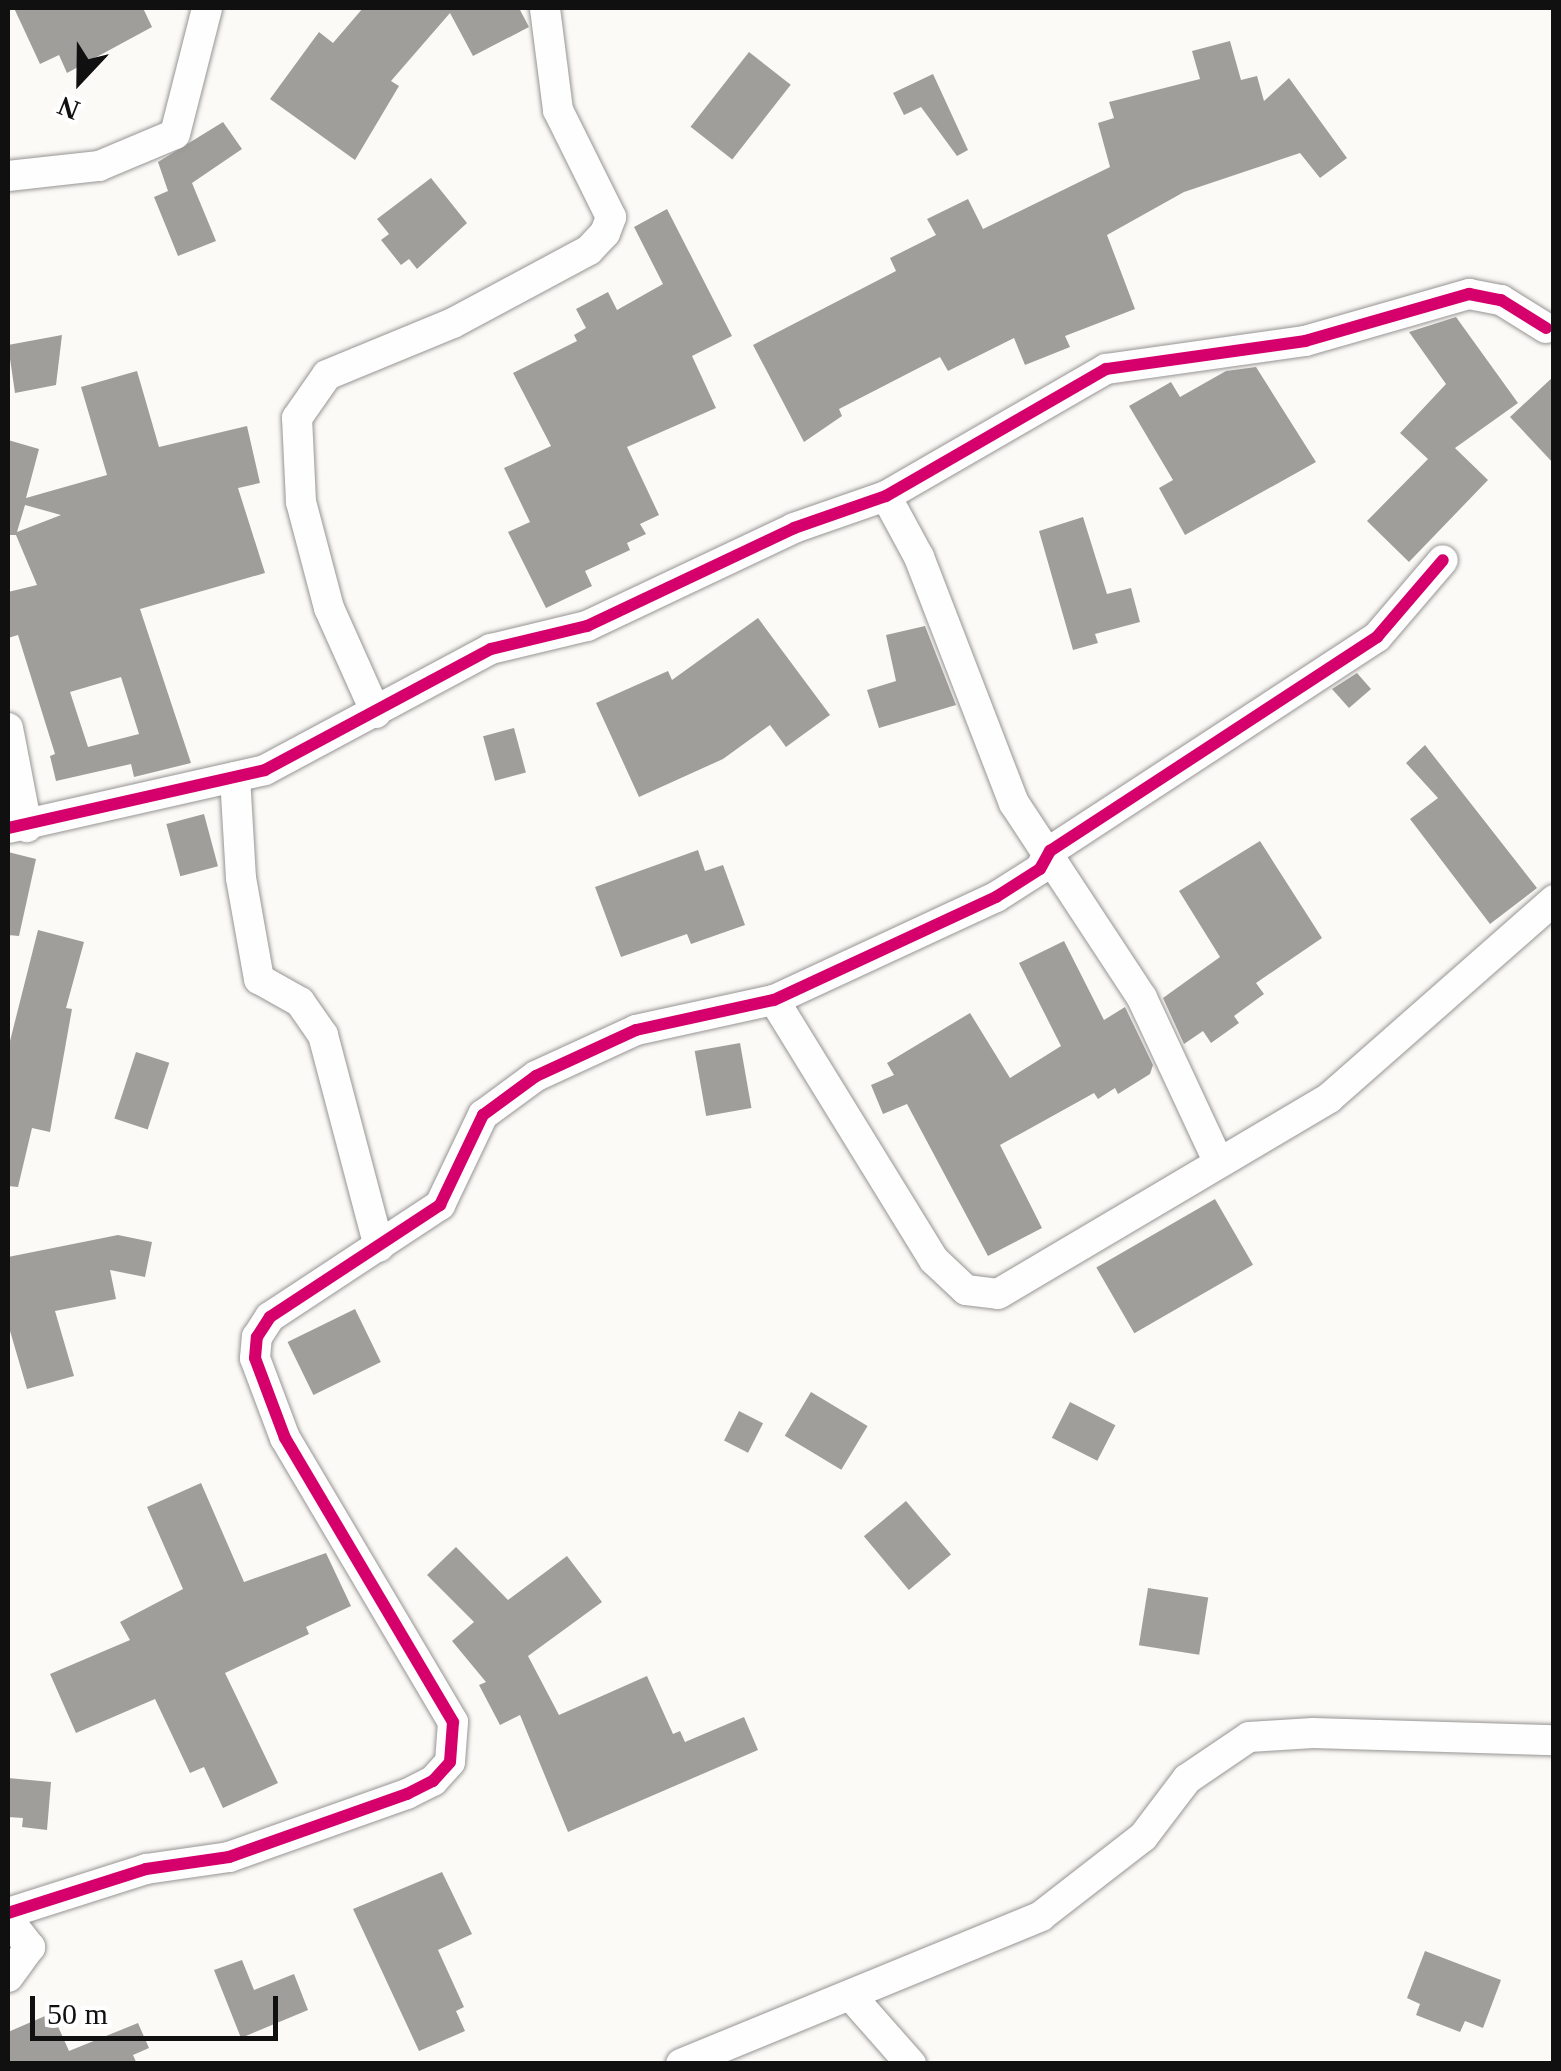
<!DOCTYPE html>
<html>
<head>
<meta charset="utf-8">
<style>
  body { margin:0 }
  #map { position:relative; width:1561px; height:2071px; overflow:hidden; background:#fcfaf6; font-family:Georgia,serif }
  div>[style] { position:absolute }
  [style*='--x'] { left:calc(var(--x)*1px); top:calc(var(--y)*1px); width:calc(var(--w)*1px); rotate:calc(var(--a)*1deg) }
  .building>* { inset:0; background:#a09e9b; transform-origin:0 0 }
  .roads { filter:drop-shadow(0 0 2px #969594) drop-shadow(0 0 2px #969594) }
  .street>* { height:30px; margin:-15px; padding:0 15px; transform-origin:15px; border-radius:15px; background:#fffefe }
  .cycleway>* { height:12px; margin:-6px; padding:0 6px; transform-origin:6px; border-radius:6px; background:#d6006c }
  span { translate:-50% -50%; white-space:nowrap; text-align:center; line-height:1.15; -webkit-text-stroke:10px #fff; paint-order:stroke }
  .frame { position:absolute; inset:0; border:10px solid #101010; pointer-events:none }
  .north { position:absolute; left:30px; top:30px; width:100px; height:100px; -webkit-text-stroke:8px #fff; paint-order:stroke; rotate:202deg; font-size:28px; font-weight:700; line-height:40px; text-align:center; color:#101010 }
  .north::after { content:''; display:block; margin:auto; width:35px; height:45px; background:#101010; clip-path:polygon(50% 0,100% 100%,50% 72%,0 100%) }
  .scale { position:absolute; left:30px; top:1996px; width:248px; height:45px; box-sizing:border-box; border:5px solid #101010; border-top:0; padding-left:12px; font-size:30px; line-height:35px; white-space:nowrap; color:#101010; -webkit-text-stroke:8px #fff; paint-order:stroke }
</style>
</head>
<body>
<div id="map">
  <div class="building">
    <i style="clip-path:polygon(14px 8px,143px 8px,152px 27px,67px 73px,59px 55px,40px 64px)"></i>
    <i style="clip-path:polygon(363px 8px,519px 8px,529px 27px,473px 56px,450px 13px,391px 81px,399px 86px,355px 160px,270px 99px,319px 32px,333px 43px)"></i>
    <i style="clip-path:polygon(1230px 41px,1241px 80px,1257px 76px,1264px 101px,1289px 78px,1347px 158px,1320px 178px,1300px 153px,1184px 192px,1107px 235px,1135px 309px,1065px 336px,1070px 347px,1025px 365px,1014px 338px,948px 371px,940px 357px,839px 409px,842px 416px,804px 442px,753px 345px,896px 271px,890px 258px,936px 235px,927px 219px,968px 199px,983px 229px,1110px 167px,1098px 123px,1114px 118px,1109px 102px,1200px 79px,1192px 51px)"></i>
    <i style="left:749px;top:52px;width:53px;height:95px;rotate:38deg"></i>
    <i style="clip-path:polygon(933px 74px,968px 150px,957px 156px,921px 107px,904px 115px,893px 93px)"></i>
    <i style="clip-path:polygon(223px 122px,242px 149px,192px 183px,216px 241px,178px 256px,154px 197px,168px 191px,158px 162px)"></i>
    <i style="clip-path:polygon(431px 178px,467px 223px,417px 269px,409px 259px,401px 265px,381px 240px,389px 234px,377px 219px)"></i>
    <i style="clip-path:polygon(667px 209px,732px 336px,692px 356px,716px 408px,627px 447px,659px 515px,640px 524px,646px 534px,627px 543px,630px 550px,585px 571px,592px 586px,546px 608px,508px 532px,530px 522px,504px 468px,551px 446px,513px 373px,577px 341px,574px 335px,586px 328px,576px 309px,608px 292px,617px 310px,663px 284px,634px 227px)"></i>
    <i style="clip-path:polygon(1456px 317px,1518px 403px,1455px 448px,1488px 480px,1409px 562px,1367px 521px,1428px 459px,1400px 433px,1446px 384px,1409px 332px)"></i>
    <i style="clip-path:polygon(62px 335px,56px 385px,15px 393px,8px 345px)"></i>
    <i style="clip-path:polygon(1256px 367px,1316px 462px,1185px 535px,1159px 488px,1173px 480px,1129px 406px,1171px 382px,1180px 397px,1226px 371px)"></i>
    <i style="clip-path:polygon(evenodd,137px 371px,159px 447px,247px 426px,260px 483px,238px 488px,265px 573px,140px 609px,191px 763px,134px 777px,131px 764px,56px 781px,50px 756px,55px 754px,18px 635px,8px 638px,8px 592px,37px 585px,16px 535px,8px 535px,8px 440px,39px 449px,26px 498px,107px 475px,81px 387px,137px 371px,25px 505px,61px 515px,17px 532px,25px 505px,137px 371px,121px 677px,139px 734px,88px 747px,70px 692px,121px 677px)"></i>
    <i style="clip-path:polygon(1554px 376px,1554px 464px,1510px 417px)"></i>
    <i style="clip-path:polygon(1083px 517px,1107px 594px,1131px 588px,1140px 622px,1095px 634px,1098px 643px,1073px 650px,1039px 531px)"></i>
    <i style="clip-path:polygon(758px 618px,830px 715px,786px 747px,770px 725px,723px 759px,639px 797px,596px 703px,668px 671px,672px 680px)"></i>
    <i style="clip-path:polygon(925px 626px,956px 705px,879px 728px,867px 690px,896px 681px,886px 635px)"></i>
    <i style="clip-path:polygon(1357px 673px,1371px 689px,1349px 708px,1332px 689px)"></i>
    <i style="left:514px;top:728px;width:46px;height:32px;rotate:75deg"></i>
    <i style="clip-path:polygon(1425px 745px,1537px 888px,1490px 924px,1410px 819px,1438px 798px,1406px 763px)"></i>
    <i style="left:204px;top:814px;width:54px;height:39px;rotate:75deg"></i>
    <i style="clip-path:polygon(1260px 841px,1322px 938px,1256px 983px,1264px 994px,1234px 1016px,1239px 1023px,1211px 1043px,1203px 1031px,1184px 1044px,1163px 998px,1220px 957px,1179px 891px)"></i>
    <i style="clip-path:polygon(698px 850px,705px 871px,723px 865px,745px 925px,691px 944px,687px 934px,621px 957px,595px 887px)"></i>
    <i style="clip-path:polygon(8px 852px,36px 859px,19px 936px,8px 935px)"></i>
    <i style="clip-path:polygon(38px 930px,84px 942px,66px 1008px,72px 1009px,50px 1132px,32px 1128px,18px 1187px,8px 1186px,8px 1049px)"></i>
    <i style="clip-path:polygon(1064px 941px,1104px 1020px,1125px 1007px,1153px 1065px,1150px 1074px,1118px 1094px,1115px 1088px,1098px 1099px,1094px 1093px,1000px 1145px,1042px 1228px,988px 1256px,907px 1104px,883px 1114px,871px 1085px,894px 1075px,887px 1063px,970px 1013px,1010px 1078px,1061px 1046px,1019px 963px)"></i>
    <i style="left:740px;top:1043px;width:66px;height:46px;rotate:80deg"></i>
    <i style="left:136px;top:1052px;width:35px;height:70px;rotate:18deg"></i>
    <i style="left:1215px;top:1199px;width:76px;height:137px;rotate:60deg"></i>
    <i style="clip-path:polygon(118px 1235px,152px 1242px,145px 1277px,110px 1270px,116px 1299px,55px 1311px,74px 1376px,27px 1389px,8px 1324px,8px 1257px)"></i>
    <i style="left:355px;top:1309px;width:59px;height:75px;rotate:64deg"></i>
    <i style="left:811px;top:1392px;width:66px;height:51px;rotate:31deg"></i>
    <i style="left:1070px;top:1402px;width:51px;height:40px;rotate:27deg"></i>
    <i style="left:739px;top:1411px;width:27px;height:33px;rotate:27deg"></i>
    <i style="clip-path:polygon(201px 1483px,244px 1582px,326px 1553px,351px 1606px,306px 1627px,309px 1634px,225px 1673px,278px 1783px,223px 1808px,204px 1767px,190px 1773px,155px 1699px,76px 1733px,50px 1674px,130px 1640px,120px 1622px,183px 1589px,147px 1507px)"></i>
    <i style="left:906px;top:1501px;width:70px;height:55px;rotate:50deg"></i>
    <i style="clip-path:polygon(456px 1547px,508px 1600px,567px 1556px,602px 1602px,528px 1656px,559px 1715px,647px 1676px,673px 1734px,680px 1731px,685px 1742px,744px 1717px,758px 1750px,568px 1832px,520px 1715px,500px 1725px,479px 1685px,486px 1682px,452px 1641px,474px 1622px,427px 1575px)"></i>
    <i style="left:1148px;top:1588px;width:61px;height:58px;rotate:9deg"></i>
    <i style="clip-path:polygon(8px 1778px,51px 1782px,47px 1830px,22px 1827px,23px 1818px,8px 1817px)"></i>
    <i style="clip-path:polygon(442px 1872px,472px 1934px,438px 1950px,464px 2007px,456px 2011px,465px 2031px,419px 2051px,353px 1909px)"></i>
    <i style="clip-path:polygon(1425px 1951px,1501px 1980px,1483px 2028px,1465px 2021px,1460px 2032px,1416px 2015px,1420px 2004px,1407px 1998px)"></i>
    <i style="clip-path:polygon(242px 1960px,254px 1990px,294px 1974px,308px 2010px,241px 2038px,214px 1970px)"></i>
    <i style="clip-path:polygon(52px 2013px,69px 2051px,138px 2023px,149px 2048px,133px 2055px,137px 2064px,8px 2064px,8px 2032px)"></i>
  </div>
  <div class="roads">
    <div class="street">
      <i style="--x:8;--y:176;--w:92;--a:-6.3"></i>
      <i style="--x:99;--y:166;--w:82;--a:-22.8"></i>
      <i style="--x:175;--y:134;--w:130;--a:-75.7"></i>
      <i style="--x:886;--y:496;--w:69;--a:61.6"></i>
      <i style="--x:919;--y:557;--w:264;--a:68.9"></i>
      <i style="--x:1014;--y:803;--w:233;--a:56.7"></i>
      <i style="--x:1142;--y:998;--w:180;--a:65"></i>
      <i style="--x:376;--y:713;--w:115;--a:-114.1"></i>
      <i style="--x:329;--y:608;--w:110;--a:-104.8"></i>
      <i style="--x:301;--y:502;--w:84;--a:-92.7"></i>
      <i style="--x:297;--y:418;--w:52;--a:-55.1"></i>
      <i style="--x:327;--y:375;--w:136;--a:-22.4"></i>
      <i style="--x:453;--y:323;--w:154;--a:-28.2"></i>
      <i style="--x:589;--y:250;--w:23;--a:-47"></i>
      <i style="--x:605;--y:233;--w:17;--a:-69"></i>
      <i style="--x:611;--y:217;--w:119;--a:-116.4"></i>
      <i style="--x:558;--y:110;--w:103;--a:-97.3"></i>
      <i style="--x:8;--y:728;--w:101;--a:79.1"></i>
      <i style="--x:235;--y:777;--w:101;--a:86.6"></i>
      <i style="--x:241;--y:878;--w:103;--a:79.9"></i>
      <i style="--x:259;--y:979;--w:47;--a:29.3"></i>
      <i style="--x:300;--y:1002;--w:40;--a:55.1"></i>
      <i style="--x:323;--y:1035;--w:219;--a:75.2"></i>
      <i style="--x:8;--y:828;--w:263;--a:-12.7"></i>
      <i style="--x:265;--y:770;--w:256;--a:-28.2"></i>
      <i style="--x:491;--y:649;--w:99;--a:-13.5"></i>
      <i style="--x:587;--y:626;--w:229;--a:-25.3"></i>
      <i style="--x:794;--y:528;--w:97;--a:-19.2"></i>
      <i style="--x:886;--y:496;--w:254;--a:-30"></i>
      <i style="--x:1106;--y:369;--w:201;--a:-8"></i>
      <i style="--x:1305;--y:341;--w:171;--a:-16"></i>
      <i style="--x:1469;--y:294;--w:33;--a:11"></i>
      <i style="--x:1501;--y:300;--w:53;--a:31.9"></i>
      <i style="--x:774;--y:1000;--w:305;--a:58.4"></i>
      <i style="--x:934;--y:1260;--w:44;--a:43.2"></i>
      <i style="--x:966;--y:1290;--w:32;--a:7"></i>
      <i style="--x:998;--y:1294;--w:385;--a:-30.6"></i>
      <i style="--x:1329;--y:1098;--w:300;--a:-41.3"></i>
      <i style="--x:8;--y:1913;--w:145;--a:-17.7"></i>
      <i style="--x:146;--y:1869;--w:84;--a:-8.2"></i>
      <i style="--x:229;--y:1857;--w:189;--a:-19.5"></i>
      <i style="--x:407;--y:1794;--w:29;--a:-27"></i>
      <i style="--x:433;--y:1781;--w:25;--a:-48"></i>
      <i style="--x:450;--y:1762;--w:40;--a:-85.7"></i>
      <i style="--x:453;--y:1722;--w:330;--a:-120.6"></i>
      <i style="--x:285;--y:1438;--w:85;--a:-110.6"></i>
      <i style="--x:255;--y:1358;--w:21;--a:-85"></i>
      <i style="--x:257;--y:1337;--w:24;--a:-57"></i>
      <i style="--x:270;--y:1317;--w:204;--a:-33.4"></i>
      <i style="--x:440;--y:1205;--w:100;--a:-64.5"></i>
      <i style="--x:483;--y:1115;--w:66;--a:-36.3"></i>
      <i style="--x:536;--y:1076;--w:110;--a:-24.7"></i>
      <i style="--x:636;--y:1030;--w:141;--a:-12.3"></i>
      <i style="--x:774;--y:1000;--w:245;--a:-24.9"></i>
      <i style="--x:996;--y:897;--w:52;--a:-32.5"></i>
      <i style="--x:1040;--y:869;--w:21;--a:-61"></i>
      <i style="--x:1050;--y:851;--w:391;--a:-33.2"></i>
      <i style="--x:1377;--y:637;--w:101;--a:-49.4"></i>
      <i style="--x:8;--y:1919;--w:36;--a:52"></i>
      <i style="--x:30;--y:1947;--w:37;--a:126"></i>
      <i style="--x:851;--y:1996;--w:91;--a:48.6"></i>
      <i style="--x:681;--y:2064;--w:389;--a:-22.3"></i>
      <i style="--x:1041;--y:1916;--w:129;--a:-37.8"></i>
      <i style="--x:1143;--y:1837;--w:73;--a:-52.8"></i>
      <i style="--x:1187;--y:1779;--w:75;--a:-34.1"></i>
      <i style="--x:1249;--y:1737;--w:64;--a:-3.6"></i>
      <i style="--x:1313;--y:1733;--w:241;--a:1.7"></i>
    </div>
  </div>
  <div class="cycleway">
    <i style="--x:8;--y:828;--w:263;--a:-12.7"></i>
    <i style="--x:265;--y:770;--w:256;--a:-28.2"></i>
    <i style="--x:491;--y:649;--w:99;--a:-13.5"></i>
    <i style="--x:587;--y:626;--w:229;--a:-25.3"></i>
    <i style="--x:794;--y:528;--w:97;--a:-19.2"></i>
    <i style="--x:886;--y:496;--w:254;--a:-30"></i>
    <i style="--x:1106;--y:369;--w:201;--a:-8"></i>
    <i style="--x:1305;--y:341;--w:171;--a:-16"></i>
    <i style="--x:1469;--y:294;--w:33;--a:11"></i>
    <i style="--x:1501;--y:300;--w:53;--a:31.9"></i>
    <i style="--x:8;--y:1913;--w:145;--a:-17.7"></i>
    <i style="--x:146;--y:1869;--w:84;--a:-8.2"></i>
    <i style="--x:229;--y:1857;--w:189;--a:-19.5"></i>
    <i style="--x:407;--y:1794;--w:29;--a:-27"></i>
    <i style="--x:433;--y:1781;--w:25;--a:-48"></i>
    <i style="--x:450;--y:1762;--w:40;--a:-85.7"></i>
    <i style="--x:453;--y:1722;--w:330;--a:-120.6"></i>
    <i style="--x:285;--y:1438;--w:85;--a:-110.6"></i>
    <i style="--x:255;--y:1358;--w:21;--a:-85"></i>
    <i style="--x:257;--y:1337;--w:24;--a:-57"></i>
    <i style="--x:270;--y:1317;--w:204;--a:-33.4"></i>
    <i style="--x:440;--y:1205;--w:100;--a:-64.5"></i>
    <i style="--x:483;--y:1115;--w:66;--a:-36.3"></i>
    <i style="--x:536;--y:1076;--w:110;--a:-24.7"></i>
    <i style="--x:636;--y:1030;--w:141;--a:-12.3"></i>
    <i style="--x:774;--y:1000;--w:245;--a:-24.9"></i>
    <i style="--x:996;--y:897;--w:52;--a:-32.5"></i>
    <i style="--x:1040;--y:869;--w:21;--a:-61"></i>
    <i style="--x:1050;--y:851;--w:391;--a:-33.2"></i>
    <i style="--x:1377;--y:637;--w:101;--a:-49.4"></i>
  </div>
  <div class="frame"></div>
  <div class="north">N</div>
  <div class="scale">50 m</div>
</div>
</body>
</html>
